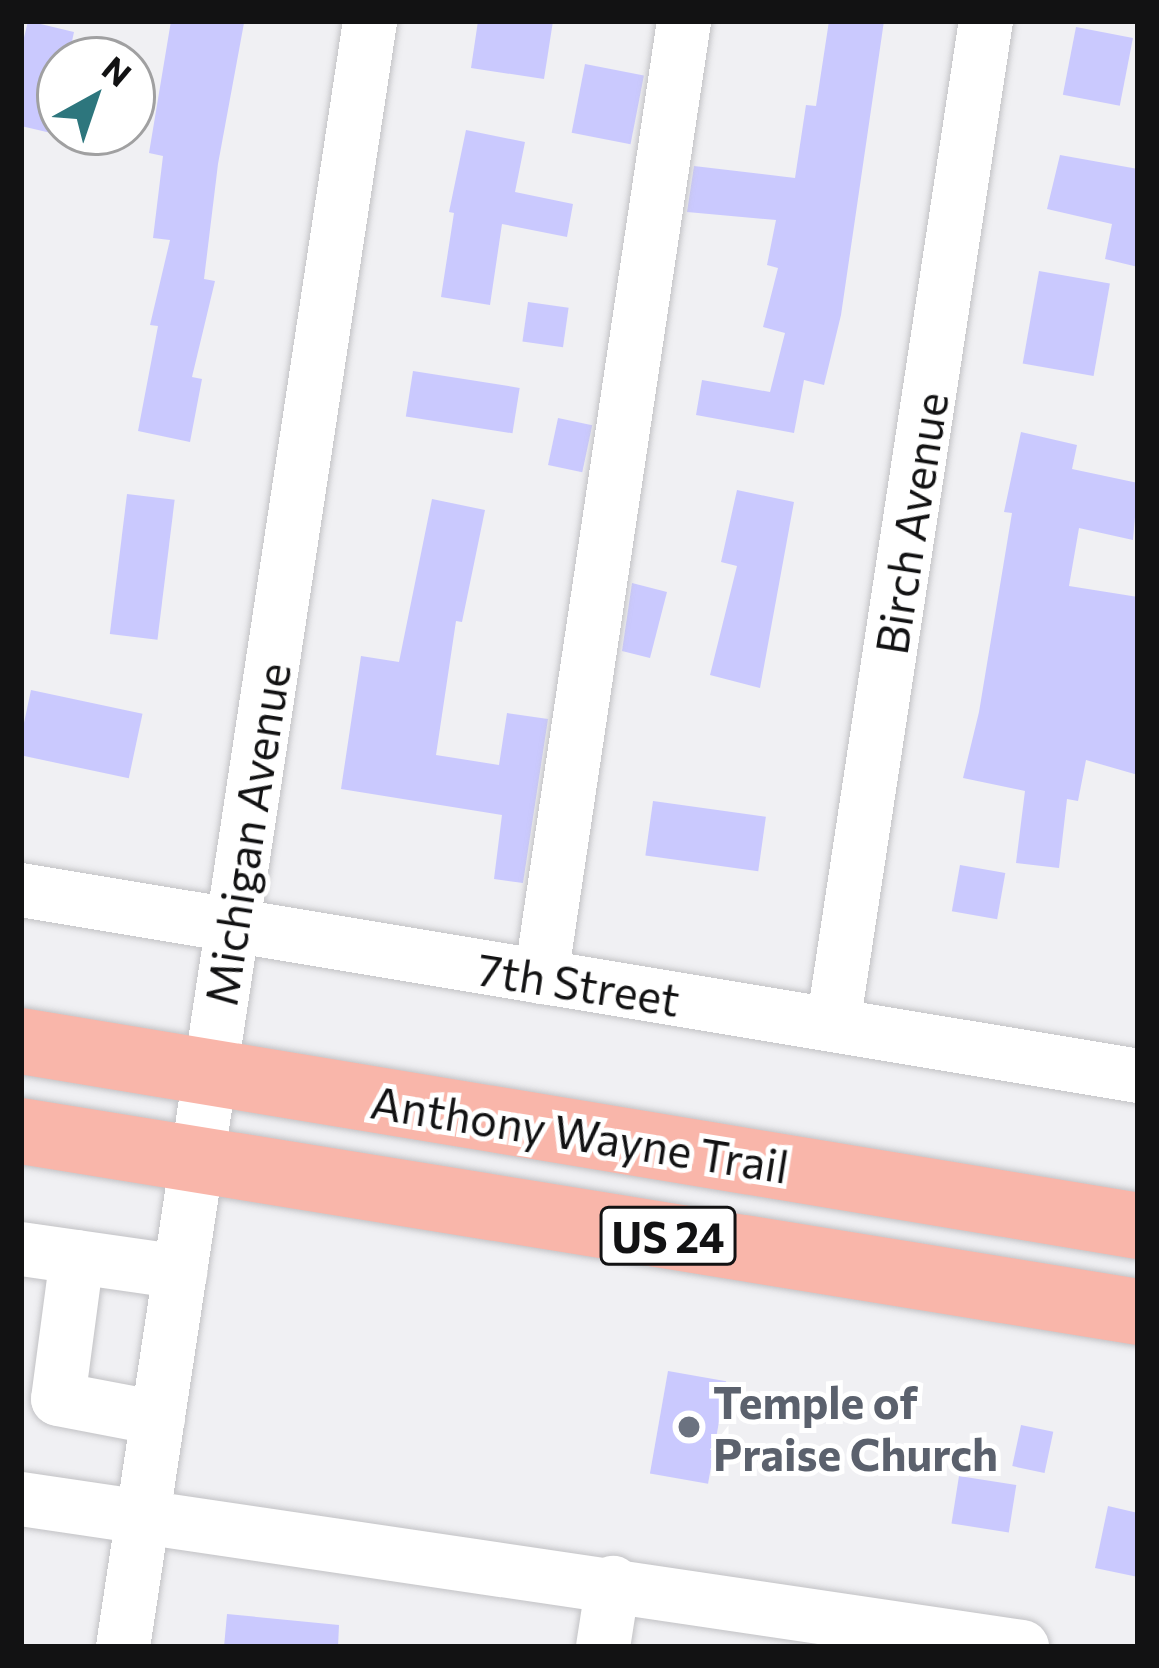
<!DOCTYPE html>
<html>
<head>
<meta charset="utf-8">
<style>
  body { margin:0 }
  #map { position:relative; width:1159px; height:1668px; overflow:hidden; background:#f0f0f3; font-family:Commissioner,sans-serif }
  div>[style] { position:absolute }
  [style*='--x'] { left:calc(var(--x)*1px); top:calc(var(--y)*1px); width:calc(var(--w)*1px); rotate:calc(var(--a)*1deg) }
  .building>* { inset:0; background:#cac9fe; transform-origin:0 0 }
  .roads { filter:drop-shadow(0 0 3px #c2c2c5) drop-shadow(0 0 3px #c2c2c5) }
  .minor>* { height:54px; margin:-27px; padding:0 27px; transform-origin:27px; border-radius:27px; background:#fff }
  .highway>* { height:66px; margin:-33px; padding:0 33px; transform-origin:33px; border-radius:33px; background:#f9b6aa }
  .dots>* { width:33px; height:33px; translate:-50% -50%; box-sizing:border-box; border:6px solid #fff; border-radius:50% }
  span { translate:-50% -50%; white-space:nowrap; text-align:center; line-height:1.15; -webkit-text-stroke:10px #fff; paint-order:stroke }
  .shield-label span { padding:3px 9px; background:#fff; border:3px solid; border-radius:9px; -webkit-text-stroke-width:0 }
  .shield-label { font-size:42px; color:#121213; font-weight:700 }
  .street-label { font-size:45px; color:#121213 }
  .worship-label { font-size:45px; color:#5b616d; font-weight:700 }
  .left { translate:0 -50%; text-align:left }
  .frame { position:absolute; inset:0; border:24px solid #121213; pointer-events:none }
  .north { position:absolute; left:36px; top:36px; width:120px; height:120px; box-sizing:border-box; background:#fff; border:3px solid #a0a0a1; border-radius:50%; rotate:40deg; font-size:33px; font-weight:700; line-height:48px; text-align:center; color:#121213 }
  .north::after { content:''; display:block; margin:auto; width:42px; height:54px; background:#2d767d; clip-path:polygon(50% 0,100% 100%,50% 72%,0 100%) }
</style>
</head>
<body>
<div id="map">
  <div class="building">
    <i style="clip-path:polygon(28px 21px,74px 32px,68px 60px,60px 60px,60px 93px,51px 133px,21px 126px,21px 50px)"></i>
    <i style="clip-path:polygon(171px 21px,244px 23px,218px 164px,204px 279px,215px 281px,192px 377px,202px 379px,190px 442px,138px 431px,158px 326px,150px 325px,170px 240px,153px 238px,163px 156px,149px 153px)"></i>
    <i style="clip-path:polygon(478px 21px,553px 21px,544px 79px,471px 68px)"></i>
    <i style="clip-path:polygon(829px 21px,884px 21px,841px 315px,824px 385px,804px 380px,794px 433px,696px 415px,702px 380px,770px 392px,785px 333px,763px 327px,778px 268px,767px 265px,776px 220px,687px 212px,694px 166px,795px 178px,806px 105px,816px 106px)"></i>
    <i style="left:1076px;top:27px;width:58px;height:69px;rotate:11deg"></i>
    <i style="left:585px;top:64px;width:60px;height:70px;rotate:11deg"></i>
    <i style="clip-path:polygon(466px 130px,525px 142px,515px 192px,573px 204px,567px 237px,502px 224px,490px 305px,441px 297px,454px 213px,449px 212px)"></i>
    <i style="clip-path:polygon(1060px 155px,1138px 169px,1138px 267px,1105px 259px,1112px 224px,1047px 209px)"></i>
    <i style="left:1039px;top:271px;width:72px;height:94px;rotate:10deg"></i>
    <i style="left:528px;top:302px;width:41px;height:40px;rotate:8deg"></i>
    <i style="left:413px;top:371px;width:108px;height:46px;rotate:9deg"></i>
    <i style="left:558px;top:418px;width:35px;height:48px;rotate:12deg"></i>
    <i style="clip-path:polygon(1021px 432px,1077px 445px,1072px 469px,1138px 483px,1133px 540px,1079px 528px,1069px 586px,1138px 597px,1138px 775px,1086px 760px,1078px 801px,1067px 799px,1059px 868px,1016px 863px,1025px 791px,963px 778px,979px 712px,1012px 513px,1004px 512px)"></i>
    <i style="clip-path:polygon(737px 490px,794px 502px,760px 688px,710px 675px,737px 566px,721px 562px)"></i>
    <i style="left:127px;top:494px;width:48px;height:141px;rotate:7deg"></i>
    <i style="clip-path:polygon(432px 499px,485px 510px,462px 622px,456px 621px,436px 755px,499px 765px,507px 713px,548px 719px,523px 883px,494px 879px,502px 815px,341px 789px,361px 656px,399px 662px)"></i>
    <i style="clip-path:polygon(632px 583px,667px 592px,650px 658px,622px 651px)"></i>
    <i style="left:31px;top:690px;width:114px;height:66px;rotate:12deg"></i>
    <i style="left:653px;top:801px;width:114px;height:55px;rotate:8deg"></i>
    <i style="left:960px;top:865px;width:46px;height:47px;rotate:10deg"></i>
    <i style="left:668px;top:1371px;width:59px;height:104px;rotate:10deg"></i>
    <i style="left:1021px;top:1425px;width:33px;height:42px;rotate:12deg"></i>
    <i style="left:959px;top:1476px;width:58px;height:48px;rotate:9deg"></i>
    <i style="clip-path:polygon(1108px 1506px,1138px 1513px,1138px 1577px,1095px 1568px)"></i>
    <i style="clip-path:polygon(227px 1614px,339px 1625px,338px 1647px,224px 1647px)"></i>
  </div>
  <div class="roads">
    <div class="minor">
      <i style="--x:21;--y:890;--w:1132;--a:9.45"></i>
      <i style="--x:541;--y:977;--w:967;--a:-81.49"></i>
      <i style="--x:833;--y:1025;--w:1016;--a:-81.34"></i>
      <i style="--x:21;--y:1249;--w:161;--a:8.2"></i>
      <i style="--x:77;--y:1257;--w:143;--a:97.6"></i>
      <i style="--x:58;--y:1399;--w:102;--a:10.8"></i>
      <i style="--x:21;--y:1499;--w:1012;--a:8.41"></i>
      <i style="--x:123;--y:1647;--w:1645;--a:-81.36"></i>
      <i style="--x:603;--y:1647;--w:65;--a:-81.1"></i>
    </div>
    <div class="highway">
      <i style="--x:21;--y:1041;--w:1132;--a:9.4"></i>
      <i style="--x:21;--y:1131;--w:1132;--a:9.2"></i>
    </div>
  </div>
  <div class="dots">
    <i style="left:689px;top:1427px;background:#6b7280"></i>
  </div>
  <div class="shield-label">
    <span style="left:668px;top:1236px">US 24</span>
  </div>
  <div class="street-label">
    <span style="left:910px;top:523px;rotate:-81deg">Birch Avenue</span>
    <span style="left:246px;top:834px;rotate:-81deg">Michigan Avenue</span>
    <span style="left:579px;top:983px;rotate:9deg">7th Street</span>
    <span style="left:580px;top:1133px;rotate:9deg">Anthony Wayne Trail</span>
  </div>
  <div class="worship-label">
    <span class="left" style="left:713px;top:1427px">Temple of<br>Praise Church</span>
  </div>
  <div class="frame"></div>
  <div class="north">N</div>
</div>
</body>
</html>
